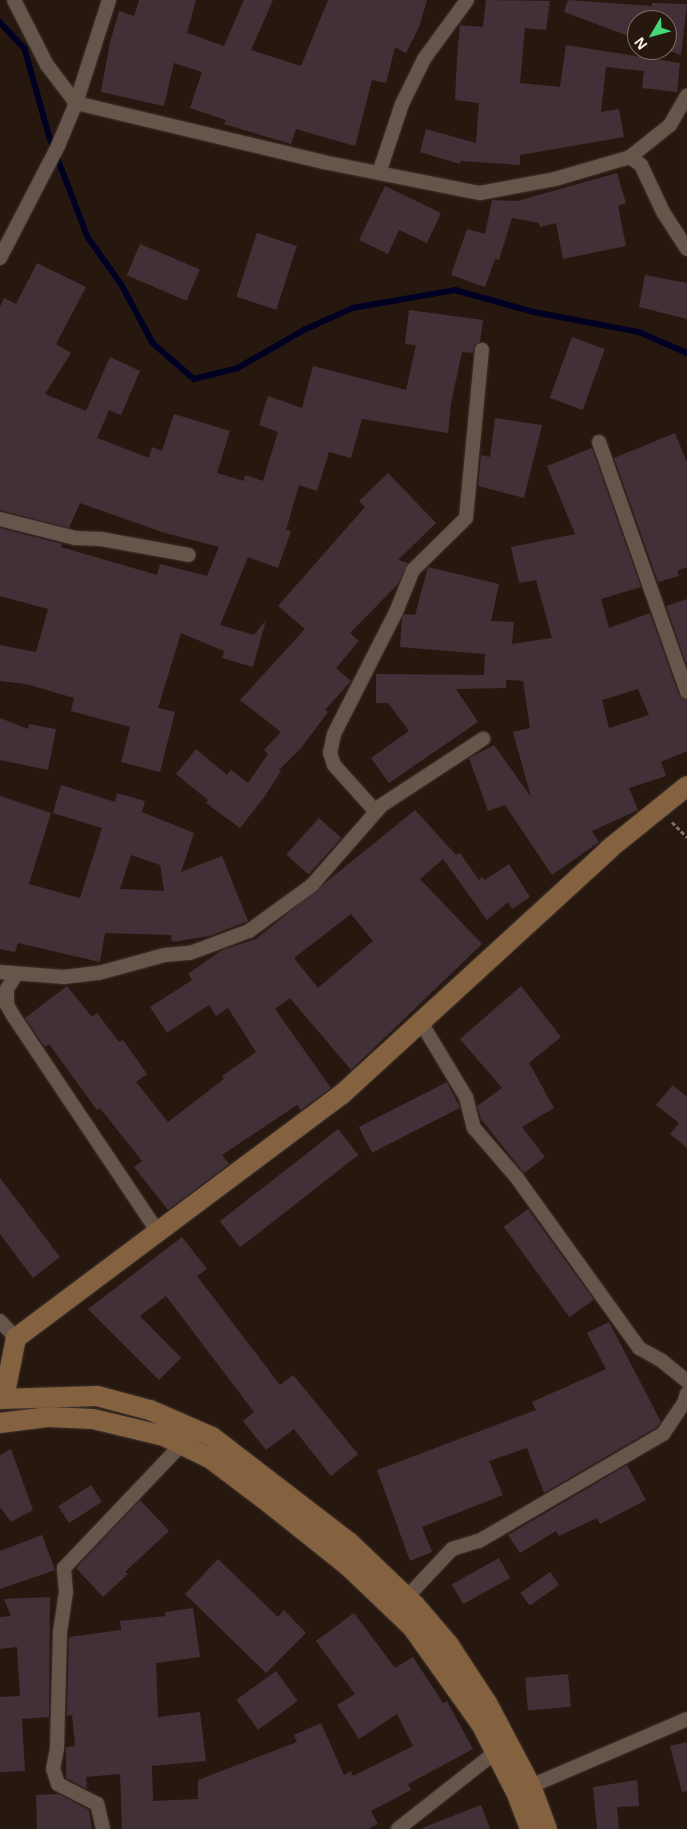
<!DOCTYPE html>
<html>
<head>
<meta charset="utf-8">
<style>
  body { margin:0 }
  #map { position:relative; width:687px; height:1829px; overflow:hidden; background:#27180f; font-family:"Open Sans",sans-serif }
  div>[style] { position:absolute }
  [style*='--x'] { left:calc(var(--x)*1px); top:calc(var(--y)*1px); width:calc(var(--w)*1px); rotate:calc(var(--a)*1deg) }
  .stream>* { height:5.5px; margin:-2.75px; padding:0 2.75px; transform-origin:2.75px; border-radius:2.75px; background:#000023 }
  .building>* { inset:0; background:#423039; transform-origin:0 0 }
  .path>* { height:3px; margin-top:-1.5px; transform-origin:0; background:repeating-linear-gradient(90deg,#7d7067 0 4px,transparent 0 6.5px) }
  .roads { filter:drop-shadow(0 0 1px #3e332f) drop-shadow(0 0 1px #3e332f) }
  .street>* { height:14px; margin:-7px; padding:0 7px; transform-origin:7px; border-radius:7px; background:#66554a }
  .secondary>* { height:20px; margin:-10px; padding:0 10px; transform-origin:10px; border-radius:10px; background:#846240 }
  span { translate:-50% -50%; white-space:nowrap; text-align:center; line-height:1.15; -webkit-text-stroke:4.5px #27180f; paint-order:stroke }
  .north { position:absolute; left:627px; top:10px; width:50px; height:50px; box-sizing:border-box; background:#27180f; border:1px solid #7c6f67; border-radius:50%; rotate:233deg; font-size:14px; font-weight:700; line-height:20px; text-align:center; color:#fcf1ea }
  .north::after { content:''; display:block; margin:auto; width:18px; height:22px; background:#46d779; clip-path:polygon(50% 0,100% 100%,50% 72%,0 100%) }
</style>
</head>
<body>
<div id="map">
  <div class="stream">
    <i style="--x:0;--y:22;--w:37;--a:47"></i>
    <i style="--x:25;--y:49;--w:92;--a:74.3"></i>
    <i style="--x:50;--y:138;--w:106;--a:69"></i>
    <i style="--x:88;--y:237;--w:59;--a:54.7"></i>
    <i style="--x:122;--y:285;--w:66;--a:61.9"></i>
    <i style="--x:153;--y:343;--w:55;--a:41.3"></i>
    <i style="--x:194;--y:379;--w:45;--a:-14"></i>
    <i style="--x:238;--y:368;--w:76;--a:-29.9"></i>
    <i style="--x:304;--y:330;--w:54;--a:-24.2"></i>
    <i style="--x:353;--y:308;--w:104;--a:-10"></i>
    <i style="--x:455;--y:290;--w:82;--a:15.6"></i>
    <i style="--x:534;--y:312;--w:107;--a:10.8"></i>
    <i style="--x:639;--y:332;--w:52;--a:23.6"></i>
  </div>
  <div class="building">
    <i style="clip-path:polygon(139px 0,196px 0,187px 33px,224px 46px,244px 0,273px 0,251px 50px,301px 66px,328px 0,427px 0,419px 27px,406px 53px,395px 47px,386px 83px,372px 80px,355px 146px,296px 129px,291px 144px,224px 124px,226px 120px,190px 108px,202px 72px,174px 63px,164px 106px,101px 92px,110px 42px,119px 11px,134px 16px)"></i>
    <i style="clip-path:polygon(486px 0,550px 1px,546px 30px,525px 28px,520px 83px,560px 87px,566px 45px,680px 63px,677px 92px,642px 88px,644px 71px,606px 67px,601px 112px,619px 109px,624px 137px,520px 155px,520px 165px,461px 161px,460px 164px,420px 152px,426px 129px,476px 143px,479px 103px,455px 100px,457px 58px,460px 25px,483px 27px)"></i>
    <i style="clip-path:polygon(568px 0,652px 6px,652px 3px,687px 4px,681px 55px,667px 50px,667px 20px,637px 20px,637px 39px,564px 12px)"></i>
    <i style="clip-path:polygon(617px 173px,626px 203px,618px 206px,626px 246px,563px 259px,556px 223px,540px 227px,539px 223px,512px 218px,499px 260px,495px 259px,485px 287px,451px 275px,467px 229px,485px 234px,492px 200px,517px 201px)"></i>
    <i style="clip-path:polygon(385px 186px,441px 213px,427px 243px,399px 230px,388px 254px,359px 240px)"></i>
    <i style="left:257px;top:233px;width:42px;height:67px;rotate:18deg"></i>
    <i style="left:140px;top:244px;width:65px;height:34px;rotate:23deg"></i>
    <i style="clip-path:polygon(37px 263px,86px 287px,56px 344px,71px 353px,45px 394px,86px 411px,110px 357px,140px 371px,121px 415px,109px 410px,97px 438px,149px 458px,152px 447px,162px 451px,174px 414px,230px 431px,217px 473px,244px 481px,245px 475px,263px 481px,278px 432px,259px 425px,268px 396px,302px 408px,313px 366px,406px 390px,416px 345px,405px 344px,409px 310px,483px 320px,480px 342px,475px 345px,473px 353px,462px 352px,451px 403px,448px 433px,362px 419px,351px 458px,329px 452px,317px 491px,299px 485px,286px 530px,291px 531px,278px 568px,248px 557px,220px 625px,254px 635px,266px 620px,253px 667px,222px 658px,224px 651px,181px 633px,158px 708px,175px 712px,160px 772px,121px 762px,130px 727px,71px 711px,74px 698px,26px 684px,0 681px,0 645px,36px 652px,48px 609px,0 596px,0 528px,62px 544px,61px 547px,157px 575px,160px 564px,207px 576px,219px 547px,162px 532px,80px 503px,69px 528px,0 510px,0 307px,4px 298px,16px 304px)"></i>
    <i style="clip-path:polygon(645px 275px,687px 283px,687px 319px,639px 307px)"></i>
    <i style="left:572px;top:337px;width:35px;height:65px;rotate:20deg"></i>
    <i style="clip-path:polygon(495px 418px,542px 425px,524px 498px,478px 486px,481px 455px,490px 457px)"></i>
    <i style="clip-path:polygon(675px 433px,687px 463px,687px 567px,677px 571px,679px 576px,658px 582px,614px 458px)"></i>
    <i style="clip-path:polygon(evenodd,592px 448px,641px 587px,601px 599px,609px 628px,650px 613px,679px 695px,687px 701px,687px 751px,661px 762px,666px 776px,629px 788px,638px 810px,592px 831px,599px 842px,552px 875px,505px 805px,488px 811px,469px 758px,494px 745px,531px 797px,513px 732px,530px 728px,523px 681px,506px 680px,506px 688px,456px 689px,478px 722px,389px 783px,371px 758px,409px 731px,388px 703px,376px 703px,376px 674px,484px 675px,485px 654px,400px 647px,402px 619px,404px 614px,415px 615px,428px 567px,499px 584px,491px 621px,514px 622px,512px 644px,552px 638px,536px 580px,519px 583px,511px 547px,575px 534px,547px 466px,592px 448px,638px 689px,649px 715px,609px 728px,602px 700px,638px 689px)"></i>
    <i style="clip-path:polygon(388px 473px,436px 523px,398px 560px,408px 563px,398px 584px,350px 633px,359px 641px,336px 668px,351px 681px,325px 710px,328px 712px,301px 748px,279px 770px,281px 771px,265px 796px,240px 828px,206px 803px,208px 800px,176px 774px,196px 749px,227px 775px,231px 770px,248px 783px,268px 754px,264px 750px,281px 732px,240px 700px,305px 629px,278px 606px,365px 507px,359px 501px)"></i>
    <i style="clip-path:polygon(687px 599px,687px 666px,666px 606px)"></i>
    <i style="clip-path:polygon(0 718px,28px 729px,29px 724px,56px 729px,48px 770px,0 760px)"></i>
    <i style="clip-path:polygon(evenodd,61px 785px,115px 802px,117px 793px,145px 801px,142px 812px,194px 833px,181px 872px,222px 856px,248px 921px,209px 936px,172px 942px,171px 935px,105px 933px,100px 962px,18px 943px,15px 952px,0 949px,0 796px,51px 813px,29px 884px,80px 898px,102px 828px,53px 813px,61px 785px,131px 855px,160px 865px,164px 891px,120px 889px,131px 855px)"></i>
    <i style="clip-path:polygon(evenodd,415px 810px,456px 855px,460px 853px,479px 880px,482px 877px,485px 880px,509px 864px,530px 897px,512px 909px,508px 902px,487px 920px,443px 859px,420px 879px,482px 944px,351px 1070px,290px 998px,275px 1009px,331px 1088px,301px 1110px,297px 1105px,222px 1155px,229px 1164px,168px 1210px,134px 1167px,142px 1161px,100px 1108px,97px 1110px,49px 1044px,45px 1047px,25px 1018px,67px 986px,92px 1017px,97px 1013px,119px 1042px,123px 1040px,147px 1074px,136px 1082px,168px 1122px,224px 1079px,222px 1076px,256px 1052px,228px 1008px,216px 1016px,209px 1005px,167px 1033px,150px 1007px,192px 980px,188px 974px,222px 950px,256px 939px,415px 810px,351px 914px,373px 941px,318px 988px,294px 958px,351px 914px)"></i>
    <i style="left:319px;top:818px;width:30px;height:49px;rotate:42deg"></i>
    <i style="clip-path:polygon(521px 986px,561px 1037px,529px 1063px,554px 1108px,522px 1127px,545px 1157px,524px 1173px,481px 1119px,477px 1106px,502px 1088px,460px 1039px)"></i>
    <i style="left:447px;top:1082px;width:29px;height:99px;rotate:63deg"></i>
    <i style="clip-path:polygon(673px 1085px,687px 1097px,687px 1148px,670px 1134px,679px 1123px,656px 1105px)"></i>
    <i style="left:338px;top:1129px;width:33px;height:150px;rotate:52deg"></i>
    <i style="clip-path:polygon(0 1178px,60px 1257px,33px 1278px,0 1234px)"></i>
    <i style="left:528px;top:1209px;width:112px;height:30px;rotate:54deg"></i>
    <i style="clip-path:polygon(182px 1237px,207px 1269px,197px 1276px,280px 1385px,293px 1375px,358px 1454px,331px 1476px,294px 1429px,266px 1450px,243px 1421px,254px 1412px,166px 1296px,140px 1316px,181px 1358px,159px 1380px,88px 1309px)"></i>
    <i style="clip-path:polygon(609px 1322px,661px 1422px,657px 1427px,544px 1493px,527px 1448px,489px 1461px,503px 1495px,422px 1527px,432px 1552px,410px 1561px,377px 1470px,536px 1410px,532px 1402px,606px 1369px,587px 1333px)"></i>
    <i style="clip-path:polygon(11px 1449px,33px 1510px,11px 1522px,0 1507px,0 1455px)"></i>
    <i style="clip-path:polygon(627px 1465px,646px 1500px,600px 1524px,597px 1518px,559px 1536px,556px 1531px,520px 1553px,508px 1535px)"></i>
    <i style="left:91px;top:1485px;width:20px;height:39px;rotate:57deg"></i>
    <i style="clip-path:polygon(140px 1500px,169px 1531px,125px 1572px,128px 1574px,103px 1597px,76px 1568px)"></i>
    <i style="clip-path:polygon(42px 1535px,55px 1570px,0 1589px,0 1551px)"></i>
    <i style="left:499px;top:1558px;width:23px;height:54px;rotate:61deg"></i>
    <i style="clip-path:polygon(218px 1559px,278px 1617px,284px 1610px,306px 1633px,266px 1673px,185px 1594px)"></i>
    <i style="left:550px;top:1572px;width:16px;height:36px;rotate:55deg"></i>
    <i style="clip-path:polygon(50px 1597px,49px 1717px,22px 1719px,25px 1771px,0 1772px,0 1697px,20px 1696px,17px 1647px,0 1649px,0 1617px,11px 1616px,4px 1599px)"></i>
    <i style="clip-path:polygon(193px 1608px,200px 1657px,156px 1663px,158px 1717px,200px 1712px,206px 1761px,152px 1766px,153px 1801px,198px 1799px,198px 1780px,297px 1742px,294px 1735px,321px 1723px,344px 1775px,351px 1771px,353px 1776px,413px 1746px,397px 1714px,359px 1739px,337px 1705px,355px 1694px,316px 1641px,354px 1613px,395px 1668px,413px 1657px,443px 1703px,447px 1701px,473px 1749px,408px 1784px,411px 1790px,371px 1811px,378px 1824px,368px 1829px,122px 1829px,120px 1774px,86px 1777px,87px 1789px,66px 1778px,66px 1747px,75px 1746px,72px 1715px,67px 1716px,69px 1637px,121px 1630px,120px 1621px,166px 1616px,165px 1612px)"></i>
    <i style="left:276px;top:1671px;width:37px;height:49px;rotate:54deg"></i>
    <i style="left:568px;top:1674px;width:33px;height:43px;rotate:85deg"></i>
    <i style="clip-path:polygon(687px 1742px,687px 1791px,682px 1792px,670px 1746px)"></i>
    <i style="clip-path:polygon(637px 1780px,639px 1806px,617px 1807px,619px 1829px,597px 1829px,593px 1787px)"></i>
    <i style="clip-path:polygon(59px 1794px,89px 1810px,92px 1829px,37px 1829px,36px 1795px)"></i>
    <i style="clip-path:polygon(481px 1805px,490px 1829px,423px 1829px,422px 1828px)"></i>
  </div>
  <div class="path">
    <i style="--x:672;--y:822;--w:21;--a:45"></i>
  </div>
  <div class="roads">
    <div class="street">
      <i style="--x:14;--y:0;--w:73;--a:63.1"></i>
      <i style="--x:47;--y:65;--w:48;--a:52.7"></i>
      <i style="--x:76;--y:103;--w:254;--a:13.4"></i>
      <i style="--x:323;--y:162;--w:160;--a:11.2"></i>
      <i style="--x:480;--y:193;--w:76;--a:-10.6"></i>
      <i style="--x:555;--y:179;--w:78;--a:-16.3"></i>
      <i style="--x:630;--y:157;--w:51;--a:-38.7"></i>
      <i style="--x:670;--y:125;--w:34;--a:-60"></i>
      <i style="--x:630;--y:157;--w:14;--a:36"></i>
      <i style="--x:641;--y:165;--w:52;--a:64.9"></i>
      <i style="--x:663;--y:212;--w:44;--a:57"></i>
      <i style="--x:379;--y:173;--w:73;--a:-71.6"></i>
      <i style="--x:402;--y:104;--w:50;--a:-63.9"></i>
      <i style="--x:424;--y:59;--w:73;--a:-53.9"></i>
      <i style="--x:0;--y:258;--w:126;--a:-62.6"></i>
      <i style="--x:58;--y:146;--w:47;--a:-67.3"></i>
      <i style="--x:76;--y:103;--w:108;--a:-72.2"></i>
      <i style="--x:599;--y:442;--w:265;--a:70.6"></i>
      <i style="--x:0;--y:519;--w:77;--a:14.2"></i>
      <i style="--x:75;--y:538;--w:26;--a:2"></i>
      <i style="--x:101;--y:539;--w:89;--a:10.3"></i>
      <i style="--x:376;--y:812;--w:63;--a:-131.8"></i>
      <i style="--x:334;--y:765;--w:13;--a:-108"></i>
      <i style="--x:330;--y:753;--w:19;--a:-78"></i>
      <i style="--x:334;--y:734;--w:137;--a:-63.1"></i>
      <i style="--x:396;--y:612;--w:45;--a:-68"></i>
      <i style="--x:413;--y:570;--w:74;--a:-44.5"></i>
      <i style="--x:466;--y:518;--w:169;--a:-84.6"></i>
      <i style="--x:0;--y:972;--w:64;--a:4.5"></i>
      <i style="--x:64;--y:977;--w:35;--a:-7"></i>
      <i style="--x:99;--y:973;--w:68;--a:-15.3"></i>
      <i style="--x:165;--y:955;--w:25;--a:-5"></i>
      <i style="--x:190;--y:953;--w:63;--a:-20.4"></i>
      <i style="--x:249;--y:931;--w:78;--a:-36.1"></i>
      <i style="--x:312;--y:885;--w:106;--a:-48.8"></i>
      <i style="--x:382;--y:805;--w:121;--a:-33.2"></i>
      <i style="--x:16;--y:975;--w:17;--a:123"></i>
      <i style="--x:7;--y:989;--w:16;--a:90"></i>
      <i style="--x:7;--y:1005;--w:14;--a:60"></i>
      <i style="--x:14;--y:1017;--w:259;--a:56.2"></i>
      <i style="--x:422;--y:1024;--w:85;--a:58.9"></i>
      <i style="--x:466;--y:1097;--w:32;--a:76"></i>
      <i style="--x:474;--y:1128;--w:66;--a:49.3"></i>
      <i style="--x:517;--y:1178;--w:209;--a:54.3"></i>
      <i style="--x:639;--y:1348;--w:26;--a:29"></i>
      <i style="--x:662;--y:1361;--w:32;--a:39"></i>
      <i style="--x:0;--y:1321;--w:23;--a:47"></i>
      <i style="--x:407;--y:1597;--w:66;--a:-46.8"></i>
      <i style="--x:452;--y:1549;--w:28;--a:-17"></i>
      <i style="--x:479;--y:1541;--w:213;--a:-30.2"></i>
      <i style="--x:663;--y:1434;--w:37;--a:-56"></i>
      <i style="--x:684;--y:1403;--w:10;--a:-73"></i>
      <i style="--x:531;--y:1786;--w:170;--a:-23.2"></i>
      <i style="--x:103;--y:1829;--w:26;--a:-103"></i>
      <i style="--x:97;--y:1804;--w:44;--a:-152.9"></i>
      <i style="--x:58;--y:1784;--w:16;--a:-108"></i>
      <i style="--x:53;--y:1769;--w:21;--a:-79"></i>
      <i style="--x:57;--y:1748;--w:116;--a:-88.5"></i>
      <i style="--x:60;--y:1632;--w:40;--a:-81.5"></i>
      <i style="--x:66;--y:1592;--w:24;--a:-95"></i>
      <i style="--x:64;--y:1568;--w:171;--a:-46.4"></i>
      <i style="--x:398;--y:1829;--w:125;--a:-38.2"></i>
    </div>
    <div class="secondary">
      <i style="--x:4;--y:1398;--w:61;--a:-78.7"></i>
      <i style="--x:16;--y:1338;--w:406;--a:-36.8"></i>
      <i style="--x:341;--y:1095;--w:364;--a:-42.5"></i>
      <i style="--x:609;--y:849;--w:100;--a:-38.9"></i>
      <i style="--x:0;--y:1399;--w:97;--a:-1.8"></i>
      <i style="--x:97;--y:1396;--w:55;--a:14.8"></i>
      <i style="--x:150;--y:1410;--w:68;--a:23.5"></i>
      <i style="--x:212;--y:1437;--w:173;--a:37.5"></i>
      <i style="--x:349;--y:1542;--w:91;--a:43.7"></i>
      <i style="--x:415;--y:1605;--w:52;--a:49.6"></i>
      <i style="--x:449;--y:1645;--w:69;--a:56.8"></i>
      <i style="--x:487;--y:1703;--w:94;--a:62.1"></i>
      <i style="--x:531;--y:1786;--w:46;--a:69.6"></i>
      <i style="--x:0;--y:1423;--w:48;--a:-7.1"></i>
      <i style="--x:48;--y:1417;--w:45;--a:2.5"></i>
      <i style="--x:93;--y:1419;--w:73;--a:13.5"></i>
      <i style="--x:164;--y:1436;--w:52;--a:26.1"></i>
      <i style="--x:211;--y:1459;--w:73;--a:37.2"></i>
      <i style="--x:269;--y:1503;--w:101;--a:38.6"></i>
      <i style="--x:348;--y:1566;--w:88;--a:43.6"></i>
      <i style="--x:412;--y:1627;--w:119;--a:54.6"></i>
      <i style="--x:481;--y:1724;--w:76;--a:62.8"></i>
      <i style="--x:516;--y:1792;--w:40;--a:69"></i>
    </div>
  </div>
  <div class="north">N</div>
</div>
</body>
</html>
